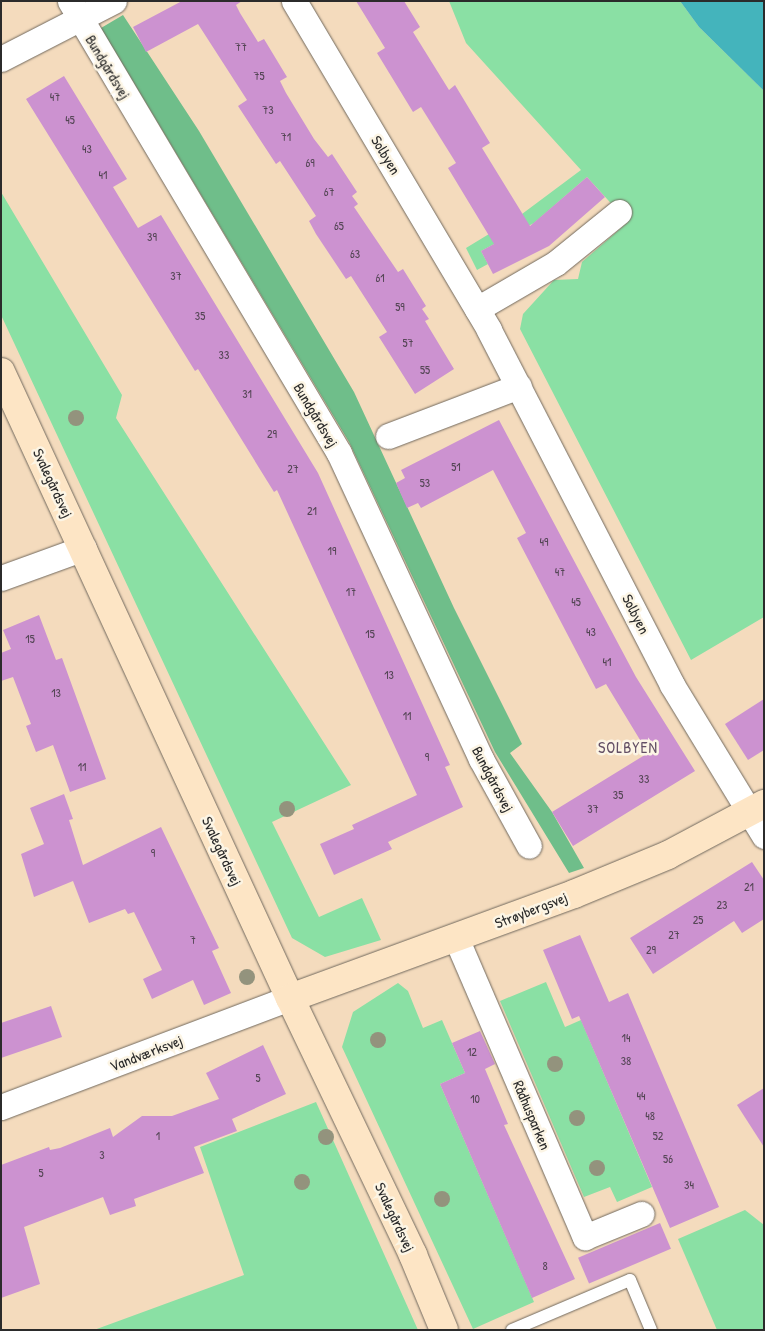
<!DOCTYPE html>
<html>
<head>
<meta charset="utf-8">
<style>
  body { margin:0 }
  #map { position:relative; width:765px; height:1331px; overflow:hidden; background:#f4dbbd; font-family:"Patrick Hand",sans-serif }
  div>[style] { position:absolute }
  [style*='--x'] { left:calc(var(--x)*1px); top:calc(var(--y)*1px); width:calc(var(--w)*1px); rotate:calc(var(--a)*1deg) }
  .green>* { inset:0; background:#8ae0a4 }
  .forest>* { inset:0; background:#6fbe8a }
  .water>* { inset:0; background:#44b4bc }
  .building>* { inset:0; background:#cc92d0; transform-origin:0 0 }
  .roads { filter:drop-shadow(0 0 1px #71695e) drop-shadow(0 0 1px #71695e) }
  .lane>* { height:12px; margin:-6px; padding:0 6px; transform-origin:6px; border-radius:6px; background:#fff }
  .street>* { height:25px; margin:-12.5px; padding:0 12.5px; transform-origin:12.5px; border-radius:12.5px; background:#fff }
  .secondary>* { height:28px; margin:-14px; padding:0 14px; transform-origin:14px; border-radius:14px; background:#fde5c5 }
  .trees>* { width:16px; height:16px; margin:-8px; border-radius:50%; background:#93937d }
  span { translate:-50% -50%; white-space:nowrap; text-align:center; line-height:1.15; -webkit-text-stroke:5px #fcf5e5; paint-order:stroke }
  .number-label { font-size:12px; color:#534554 }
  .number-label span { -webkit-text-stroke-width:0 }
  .street-label { font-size:15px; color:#2b2b2b }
  .neighbourhood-label { font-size:16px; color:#634f65; letter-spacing:1px }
  .frame { position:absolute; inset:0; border:2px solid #2b2b2b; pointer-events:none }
</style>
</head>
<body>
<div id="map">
  <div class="green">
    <i style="clip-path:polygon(449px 1px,680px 1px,699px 27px,764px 91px,764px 617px,691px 660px,520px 329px,523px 314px,554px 280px,578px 279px,582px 262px,628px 222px,587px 177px,534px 223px,481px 251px,488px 264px,477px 270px,466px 248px,522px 214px,581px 170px,466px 43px)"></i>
    <i style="clip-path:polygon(1px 192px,122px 395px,116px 418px,351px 785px,272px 822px,319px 917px,362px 898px,381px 940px,325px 957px,292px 938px,1px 315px)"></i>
    <i style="clip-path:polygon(546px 982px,565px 1027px,581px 1020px,652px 1187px,617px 1202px,610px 1187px,584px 1197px,500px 1001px)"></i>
    <i style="clip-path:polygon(398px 983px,408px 991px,423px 1028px,442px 1020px,465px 1073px,440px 1084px,534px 1302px,473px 1329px,342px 1047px,353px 1012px)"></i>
    <i style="clip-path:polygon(316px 1102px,418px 1330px,94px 1330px,244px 1275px,200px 1147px)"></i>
    <i style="clip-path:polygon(745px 1210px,764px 1225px,764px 1330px,717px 1330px,678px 1239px)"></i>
  </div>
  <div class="forest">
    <i style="clip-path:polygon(123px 15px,199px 131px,354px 392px,454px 608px,522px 744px,510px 753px,552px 812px,584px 868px,569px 873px,495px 752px,349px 442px,101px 28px)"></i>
  </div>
  <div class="water">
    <i style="clip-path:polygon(680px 1px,764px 1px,764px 91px,699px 27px)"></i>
  </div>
  <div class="building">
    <i style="clip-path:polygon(182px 1px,242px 1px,236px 5px,240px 13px,258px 42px,264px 39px,287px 77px,280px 81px,286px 93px,314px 139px,328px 157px,332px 154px,357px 192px,352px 196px,358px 204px,354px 207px,398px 272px,403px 269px,426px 306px,422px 309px,429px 319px,425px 321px,454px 369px,415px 394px,379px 337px,387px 332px,351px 276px,346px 279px,316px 234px,309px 221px,316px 216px,280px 161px,276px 164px,238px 106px,247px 100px,198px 24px,146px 52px,133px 27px)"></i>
    <i style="clip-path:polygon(356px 1px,404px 1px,420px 27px,413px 32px,449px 90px,455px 85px,490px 143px,482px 148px,530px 226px,587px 177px,605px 197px,549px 246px,493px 274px,481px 251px,494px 244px,448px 168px,456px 163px,421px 107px,413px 112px,377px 53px,385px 48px)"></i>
    <i style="clip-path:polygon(64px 76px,127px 179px,113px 187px,138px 228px,161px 215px,318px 473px,450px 765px,445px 767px,463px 807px,388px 842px,392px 849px,334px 875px,320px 844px,354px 829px,352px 825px,417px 795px,277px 490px,274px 492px,198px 369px,195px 371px,26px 99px)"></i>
    <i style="clip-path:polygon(499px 420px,636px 677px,695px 771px,573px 846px,552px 812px,648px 753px,606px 684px,596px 689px,517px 538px,526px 533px,493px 470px,421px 508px,418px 503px,407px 508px,396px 483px,405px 478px,401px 470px)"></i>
    <i style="clip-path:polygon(39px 615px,56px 660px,62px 658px,106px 779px,70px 792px,53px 745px,36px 752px,26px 726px,31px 724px,13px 677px,1px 681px,1px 653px,11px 649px,3px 630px)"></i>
    <i style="clip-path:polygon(764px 699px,764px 750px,748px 760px,725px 724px)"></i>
    <i style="clip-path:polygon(64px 794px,73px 819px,69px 820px,83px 865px,161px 827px,219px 948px,212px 951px,231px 993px,204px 1005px,193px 980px,152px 999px,143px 979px,162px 970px,134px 912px,128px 914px,125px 909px,89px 923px,73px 881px,34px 897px,21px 854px,44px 844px,30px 808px)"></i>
    <i style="clip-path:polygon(752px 862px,764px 880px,764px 919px,742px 933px,734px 921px,653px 974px,630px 938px)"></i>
    <i style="clip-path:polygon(580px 935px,609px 1002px,628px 993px,719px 1207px,670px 1228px,579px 1016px,572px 1019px,543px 950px)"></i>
    <i style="clip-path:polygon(51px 1006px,62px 1037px,1px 1058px,1px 1023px)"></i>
    <i style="clip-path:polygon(480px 1031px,495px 1064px,485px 1069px,508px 1124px,504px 1125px,575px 1279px,532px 1298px,440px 1084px,465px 1073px,452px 1043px)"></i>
    <i style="clip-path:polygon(263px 1045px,286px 1094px,232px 1119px,237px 1131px,194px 1147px,204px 1173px,134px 1199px,136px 1206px,110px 1215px,103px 1197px,24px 1227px,40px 1284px,1px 1298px,1px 1165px,49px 1147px,50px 1150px,60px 1148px,110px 1128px,113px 1137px,142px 1116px,172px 1116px,219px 1099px,206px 1073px)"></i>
    <i style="clip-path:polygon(764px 1088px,764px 1147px,737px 1105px)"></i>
    <i style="left:660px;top:1223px;width:28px;height:89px;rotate:67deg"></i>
  </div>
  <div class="roads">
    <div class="lane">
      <i style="--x:512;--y:1330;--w:128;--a:-23"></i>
      <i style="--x:630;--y:1280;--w:54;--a:67.2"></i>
    </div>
    <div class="street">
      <i style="--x:70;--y:1;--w:526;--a:59.24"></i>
      <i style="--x:339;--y:453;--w:337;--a:65.1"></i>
      <i style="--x:481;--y:759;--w:99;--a:61.1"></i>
      <i style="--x:294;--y:1;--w:382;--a:59.3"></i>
      <i style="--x:489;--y:330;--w:399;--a:62.7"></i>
      <i style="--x:672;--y:685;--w:177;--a:58.6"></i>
      <i style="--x:1;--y:59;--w:127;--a:-27.2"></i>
      <i style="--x:477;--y:309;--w:91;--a:-30.2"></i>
      <i style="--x:556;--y:263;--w:81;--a:-39"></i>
      <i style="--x:388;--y:436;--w:140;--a:-20.9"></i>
      <i style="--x:1;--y:578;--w:88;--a:-19.9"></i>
      <i style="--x:456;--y:938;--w:326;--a:66.7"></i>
      <i style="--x:585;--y:1237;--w:61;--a:-22.3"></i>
      <i style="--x:1;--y:1107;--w:309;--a:-20.7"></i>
    </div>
    <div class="secondary">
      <i style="--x:1;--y:372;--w:689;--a:65.22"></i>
      <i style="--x:290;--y:998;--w:285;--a:64.4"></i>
      <i style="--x:413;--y:1255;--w:81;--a:67.5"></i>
      <i style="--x:290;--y:998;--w:302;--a:-20.1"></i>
      <i style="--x:574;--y:894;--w:102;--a:-22.5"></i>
      <i style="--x:668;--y:855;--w:109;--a:-28"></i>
    </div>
  </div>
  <div class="trees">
    <i style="left:76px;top:418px"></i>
    <i style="left:287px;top:809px"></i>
    <i style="left:247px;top:977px"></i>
    <i style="left:378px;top:1040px"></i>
    <i style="left:555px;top:1064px"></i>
    <i style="left:577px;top:1118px"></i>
    <i style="left:326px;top:1137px"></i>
    <i style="left:597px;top:1168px"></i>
    <i style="left:302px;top:1182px"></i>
    <i style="left:442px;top:1199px"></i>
  </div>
  <div class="number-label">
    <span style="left:241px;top:47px">77</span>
    <span style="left:259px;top:76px">75</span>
    <span style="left:55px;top:97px">47</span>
    <span style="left:268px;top:110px">73</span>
    <span style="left:70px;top:120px">45</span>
    <span style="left:286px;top:137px">71</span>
    <span style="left:87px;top:149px">43</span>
    <span style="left:310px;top:163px">69</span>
    <span style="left:103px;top:175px">41</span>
    <span style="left:329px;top:192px">67</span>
    <span style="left:339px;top:226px">65</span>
    <span style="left:152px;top:237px">39</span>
    <span style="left:355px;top:254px">63</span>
    <span style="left:176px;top:276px">37</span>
    <span style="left:380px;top:278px">61</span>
    <span style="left:400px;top:307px">59</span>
    <span style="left:200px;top:316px">35</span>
    <span style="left:408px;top:343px">57</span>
    <span style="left:224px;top:355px">33</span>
    <span style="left:425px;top:370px">55</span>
    <span style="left:247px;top:394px">31</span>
    <span style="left:272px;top:434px">29</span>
    <span style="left:456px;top:467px">51</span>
    <span style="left:293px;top:469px">27</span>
    <span style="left:425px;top:483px">53</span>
    <span style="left:312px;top:511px">21</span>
    <span style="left:544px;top:542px">49</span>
    <span style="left:332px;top:551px">19</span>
    <span style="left:560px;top:572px">47</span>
    <span style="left:351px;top:592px">17</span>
    <span style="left:576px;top:602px">45</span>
    <span style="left:591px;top:632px">43</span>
    <span style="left:370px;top:634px">15</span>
    <span style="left:30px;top:639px">15</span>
    <span style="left:607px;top:662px">41</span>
    <span style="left:389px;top:675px">13</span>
    <span style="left:56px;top:693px">13</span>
    <span style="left:407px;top:716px">11</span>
    <span style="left:427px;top:757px">9</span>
    <span style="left:82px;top:767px">11</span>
    <span style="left:644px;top:779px">33</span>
    <span style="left:618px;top:795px">35</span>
    <span style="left:593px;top:809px">37</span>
    <span style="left:153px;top:853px">9</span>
    <span style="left:749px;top:887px">21</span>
    <span style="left:722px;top:905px">23</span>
    <span style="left:698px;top:920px">25</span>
    <span style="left:674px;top:935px">27</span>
    <span style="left:193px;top:940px">7</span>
    <span style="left:651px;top:950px">29</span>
    <span style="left:626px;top:1038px">14</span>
    <span style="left:472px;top:1052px">12</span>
    <span style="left:626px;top:1061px">38</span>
    <span style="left:258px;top:1078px">5</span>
    <span style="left:641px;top:1096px">44</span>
    <span style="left:475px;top:1099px">10</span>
    <span style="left:650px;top:1116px">48</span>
    <span style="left:158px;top:1136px">1</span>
    <span style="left:658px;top:1136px">52</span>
    <span style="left:102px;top:1155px">3</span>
    <span style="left:668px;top:1159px">56</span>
    <span style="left:41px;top:1173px">5</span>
    <span style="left:689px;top:1185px">34</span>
    <span style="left:545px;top:1266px">8</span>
  </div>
  <div class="street-label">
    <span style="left:108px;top:67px;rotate:59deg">Bundgårdsvej</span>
    <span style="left:386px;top:155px;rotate:59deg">Solbyen</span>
    <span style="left:316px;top:415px;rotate:59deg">Bundgårdsvej</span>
    <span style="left:53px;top:483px;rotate:65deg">Svalegårdsvej</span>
    <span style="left:636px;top:614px;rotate:63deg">Solbyen</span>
    <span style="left:493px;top:779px;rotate:62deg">Bundgårdsvej</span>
    <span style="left:222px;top:851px;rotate:65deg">Svalegårdsvej</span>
    <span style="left:531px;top:910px;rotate:-21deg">Strøybergsvej</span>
    <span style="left:146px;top:1053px;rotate:-21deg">Vandværksvej</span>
    <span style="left:532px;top:1115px;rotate:67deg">Rådhusparken</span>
    <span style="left:395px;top:1217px;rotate:65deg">Svalegårdsvej</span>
  </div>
  <div class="neighbourhood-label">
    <span style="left:628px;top:747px">SOLBYEN</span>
  </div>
  <div class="frame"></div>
</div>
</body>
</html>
